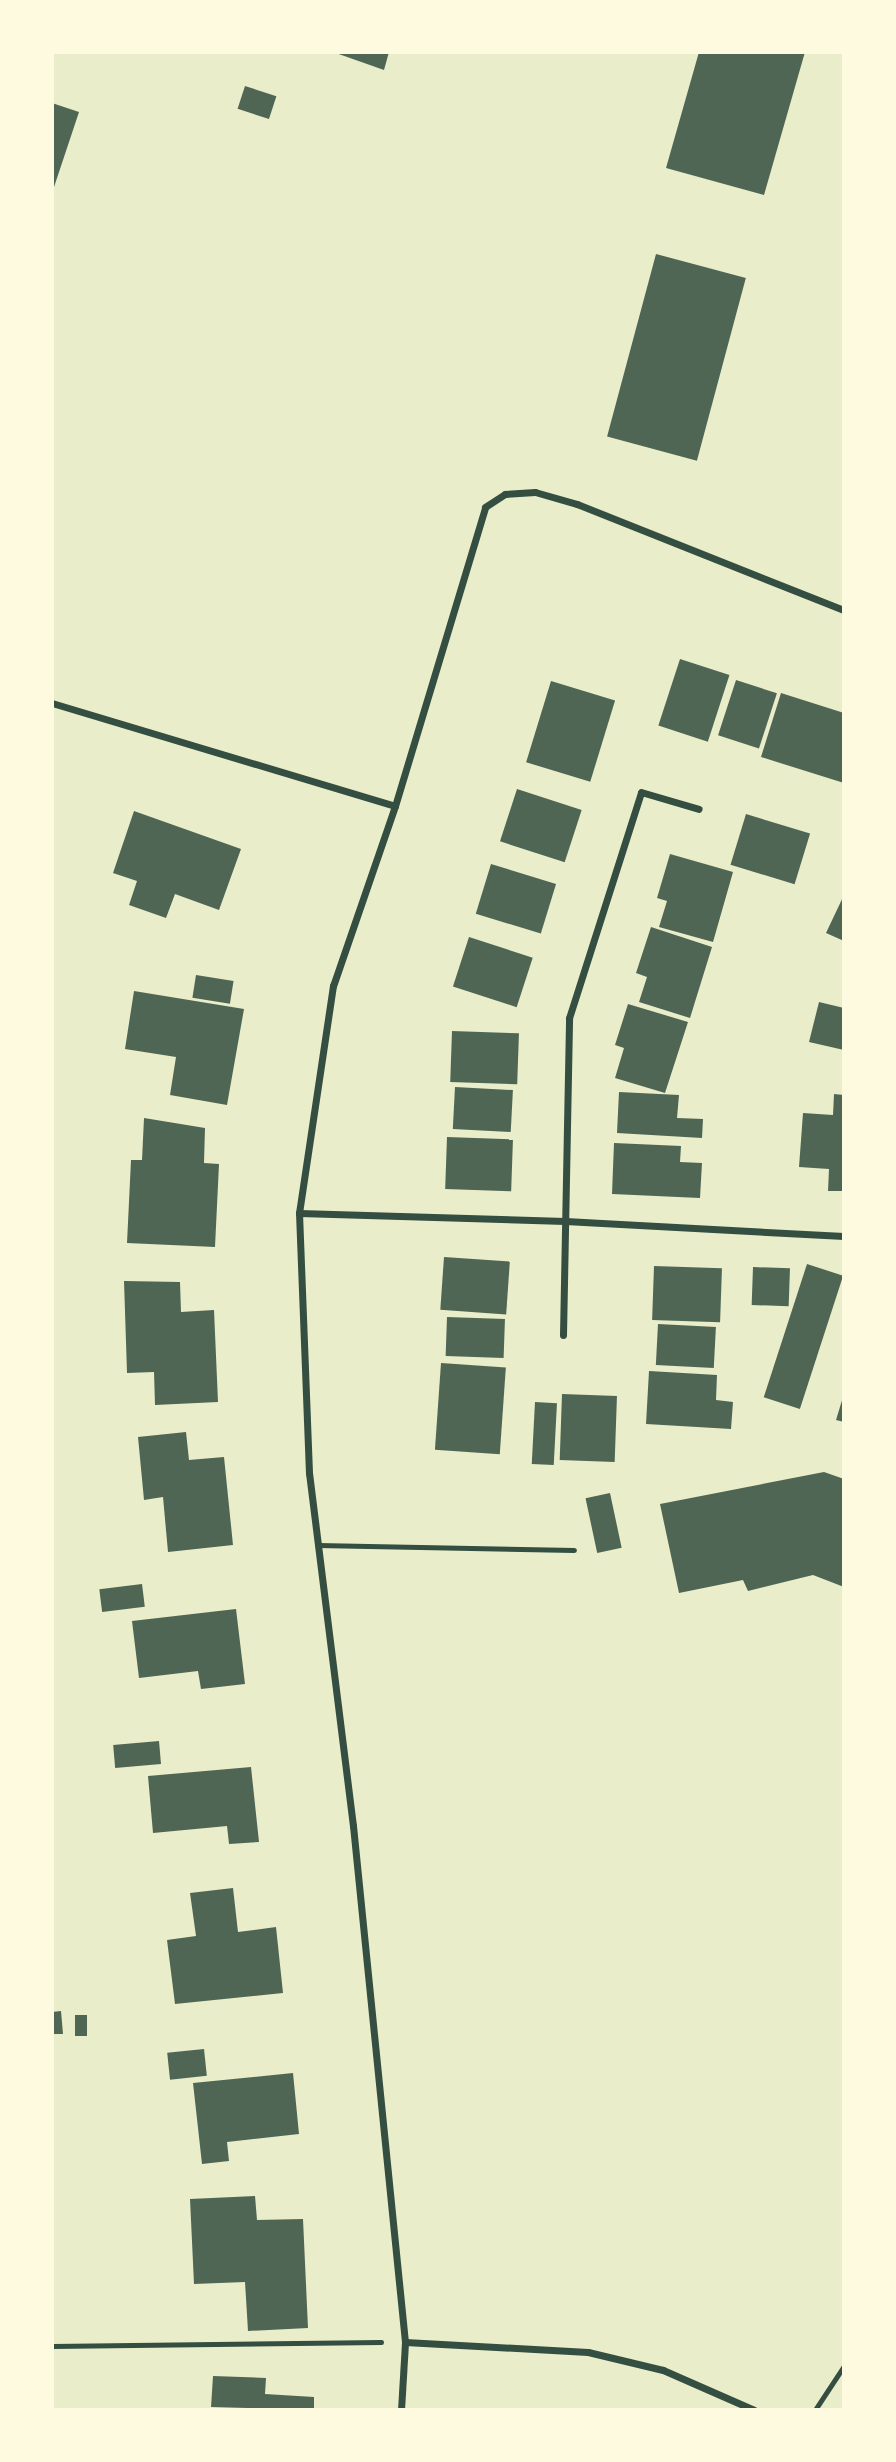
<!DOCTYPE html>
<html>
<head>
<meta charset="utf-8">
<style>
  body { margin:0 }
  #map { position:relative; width:896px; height:2462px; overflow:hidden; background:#e9edc9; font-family:Inter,sans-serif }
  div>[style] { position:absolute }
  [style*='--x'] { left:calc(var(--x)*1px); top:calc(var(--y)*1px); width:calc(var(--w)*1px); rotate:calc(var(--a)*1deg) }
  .building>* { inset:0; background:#4f6655; transform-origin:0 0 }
  .path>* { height:4.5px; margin:-2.25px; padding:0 2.25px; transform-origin:2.25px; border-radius:2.25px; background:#344e41 }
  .service>* { height:5px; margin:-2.5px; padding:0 2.5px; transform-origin:2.5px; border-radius:2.5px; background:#344e41 }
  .minor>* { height:7px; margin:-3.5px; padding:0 3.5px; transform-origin:3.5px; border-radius:3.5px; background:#344e41 }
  span { translate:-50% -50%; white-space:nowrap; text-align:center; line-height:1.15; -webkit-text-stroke:5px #fefae0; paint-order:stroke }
  .frame { position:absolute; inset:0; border:54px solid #fefae0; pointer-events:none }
</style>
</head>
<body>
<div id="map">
  <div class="building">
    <i style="clip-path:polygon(333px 52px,389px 52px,384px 70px)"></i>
    <i style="clip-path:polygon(699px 52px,805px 52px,764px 195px,666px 168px)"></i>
    <i style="left:245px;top:86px;width:33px;height:24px;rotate:18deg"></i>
    <i style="clip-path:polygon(52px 103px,79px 112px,53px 190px,52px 190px)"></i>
    <i style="left:656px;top:254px;width:93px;height:189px;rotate:15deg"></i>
    <i style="left:680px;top:659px;width:52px;height:70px;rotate:18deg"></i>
    <i style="left:736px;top:680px;width:43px;height:58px;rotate:18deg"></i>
    <i style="left:551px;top:681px;width:67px;height:85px;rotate:17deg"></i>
    <i style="clip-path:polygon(781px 693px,844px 713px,844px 783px,761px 757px)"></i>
    <i style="left:517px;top:789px;width:68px;height:55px;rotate:18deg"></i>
    <i style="clip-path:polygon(134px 811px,241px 849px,219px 910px,175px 894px,166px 918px,129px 905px,137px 881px,113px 873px)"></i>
    <i style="left:746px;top:814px;width:67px;height:53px;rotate:17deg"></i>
    <i style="clip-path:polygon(670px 854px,733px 872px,713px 942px,659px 927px,667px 901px,657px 898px)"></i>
    <i style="left:491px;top:864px;width:68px;height:52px;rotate:17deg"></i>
    <i style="clip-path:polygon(844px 895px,844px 941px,826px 933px)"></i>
    <i style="clip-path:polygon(651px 927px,712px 947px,690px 1018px,639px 1002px,647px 977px,636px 973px)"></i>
    <i style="left:469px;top:937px;width:67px;height:52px;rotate:18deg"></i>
    <i style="left:196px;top:975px;width:38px;height:23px;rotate:9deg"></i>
    <i style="clip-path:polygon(134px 991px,244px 1009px,227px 1105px,170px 1095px,176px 1057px,125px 1049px)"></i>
    <i style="clip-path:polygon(819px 1002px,844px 1008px,844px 1050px,809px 1042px)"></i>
    <i style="clip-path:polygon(628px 1004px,688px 1022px,665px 1093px,615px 1078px,624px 1048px,615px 1045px)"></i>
    <i style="left:452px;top:1031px;width:67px;height:51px;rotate:2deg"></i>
    <i style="left:455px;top:1087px;width:58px;height:42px;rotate:3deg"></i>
    <i style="clip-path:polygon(619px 1092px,679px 1095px,677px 1118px,703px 1119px,702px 1138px,617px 1133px)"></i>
    <i style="clip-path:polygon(834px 1094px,844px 1095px,844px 1191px,828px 1191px,829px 1169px,799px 1167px,803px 1113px,833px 1115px)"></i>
    <i style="clip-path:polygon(144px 1118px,205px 1128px,204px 1163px,219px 1164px,215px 1247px,127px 1243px,131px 1160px,142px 1160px)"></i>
    <i style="left:447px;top:1137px;width:66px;height:52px;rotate:2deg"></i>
    <i style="clip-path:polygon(614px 1143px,681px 1146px,680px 1162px,702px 1163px,700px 1198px,612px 1194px)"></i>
    <i style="left:444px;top:1257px;width:66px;height:53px;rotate:4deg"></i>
    <i style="left:807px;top:1264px;width:38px;height:140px;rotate:18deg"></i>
    <i style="left:654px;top:1266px;width:68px;height:54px;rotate:2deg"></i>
    <i style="left:753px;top:1267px;width:37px;height:38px;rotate:2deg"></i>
    <i style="clip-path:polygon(124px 1281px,180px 1282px,181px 1312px,214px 1310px,218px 1402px,155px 1405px,154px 1372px,127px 1373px)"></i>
    <i style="left:447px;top:1317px;width:58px;height:39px;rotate:2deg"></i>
    <i style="left:658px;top:1324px;width:58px;height:41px;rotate:3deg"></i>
    <i style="left:441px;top:1363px;width:65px;height:87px;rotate:4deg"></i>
    <i style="clip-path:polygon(649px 1371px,717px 1375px,716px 1400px,733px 1402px,731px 1429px,646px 1424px)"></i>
    <i style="left:562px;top:1394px;width:55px;height:66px;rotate:2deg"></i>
    <i style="clip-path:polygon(843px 1397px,844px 1397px,844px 1422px,836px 1420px)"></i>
    <i style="left:535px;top:1402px;width:22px;height:62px;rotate:3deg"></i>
    <i style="clip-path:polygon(186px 1432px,189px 1460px,224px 1457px,233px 1545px,168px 1552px,163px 1497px,144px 1500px,138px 1437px)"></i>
    <i style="clip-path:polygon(824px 1472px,844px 1479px,844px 1587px,813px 1575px,748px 1591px,743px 1580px,679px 1593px,660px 1504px)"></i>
    <i style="left:610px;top:1493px;width:56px;height:25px;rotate:78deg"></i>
    <i style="left:142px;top:1584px;width:23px;height:43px;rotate:83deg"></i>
    <i style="clip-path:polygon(236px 1609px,245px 1684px,201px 1689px,198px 1671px,139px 1678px,132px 1621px)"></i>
    <i style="left:159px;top:1741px;width:23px;height:46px;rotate:85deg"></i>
    <i style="clip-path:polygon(251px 1767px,259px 1842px,229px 1844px,227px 1826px,153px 1833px,148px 1776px)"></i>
    <i style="clip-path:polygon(233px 1888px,238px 1932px,276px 1927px,283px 1993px,175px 2004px,167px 1940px,196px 1936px,190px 1893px)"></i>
    <i style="clip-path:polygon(61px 2011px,63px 2034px,52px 2034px,52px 2012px)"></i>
    <i style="left:75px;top:2015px;width:12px;height:21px"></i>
    <i style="left:204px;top:2049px;width:27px;height:37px;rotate:84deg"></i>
    <i style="clip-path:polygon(293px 2073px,299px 2134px,227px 2142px,229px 2161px,202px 2164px,193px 2083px)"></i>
    <i style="clip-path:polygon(255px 2196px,257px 2220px,303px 2219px,308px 2328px,248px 2331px,245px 2282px,194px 2284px,190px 2199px)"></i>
    <i style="clip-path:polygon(213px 2376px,266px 2378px,265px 2394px,314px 2397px,314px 2410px,211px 2407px)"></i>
  </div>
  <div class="path">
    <i style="--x:52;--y:2346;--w:329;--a:-0.7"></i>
    <i style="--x:815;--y:2410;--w:53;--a:-56.6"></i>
  </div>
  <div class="service">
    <i style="--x:317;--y:1545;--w:257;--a:1.1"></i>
  </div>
  <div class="minor">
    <i style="--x:52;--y:703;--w:358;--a:16.7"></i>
    <i style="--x:299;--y:1213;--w:266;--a:1.7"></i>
    <i style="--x:565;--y:1221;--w:279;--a:3.1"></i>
    <i style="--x:563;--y:1335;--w:317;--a:-88.9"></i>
    <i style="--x:569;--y:1018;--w:237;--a:-72.3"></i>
    <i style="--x:641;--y:792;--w:60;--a:16.3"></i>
    <i style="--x:405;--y:2342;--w:183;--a:3.1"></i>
    <i style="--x:588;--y:2352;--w:77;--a:13.5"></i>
    <i style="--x:663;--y:2370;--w:99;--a:23.7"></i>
    <i style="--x:401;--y:2410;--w:68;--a:-86.6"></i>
    <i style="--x:405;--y:2342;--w:519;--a:-95.75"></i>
    <i style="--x:353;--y:1826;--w:356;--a:-97.1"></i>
    <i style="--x:309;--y:1473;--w:260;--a:-92.2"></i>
    <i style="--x:299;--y:1213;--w:230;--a:-81.5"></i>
    <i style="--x:333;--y:986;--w:190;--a:-71"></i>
    <i style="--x:395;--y:806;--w:312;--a:-73.2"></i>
    <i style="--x:485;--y:507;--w:24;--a:-33"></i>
    <i style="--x:505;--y:494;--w:30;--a:-4"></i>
    <i style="--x:535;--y:492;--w:44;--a:15.9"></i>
    <i style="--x:577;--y:504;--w:287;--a:21.7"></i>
  </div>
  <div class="frame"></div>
</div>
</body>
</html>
